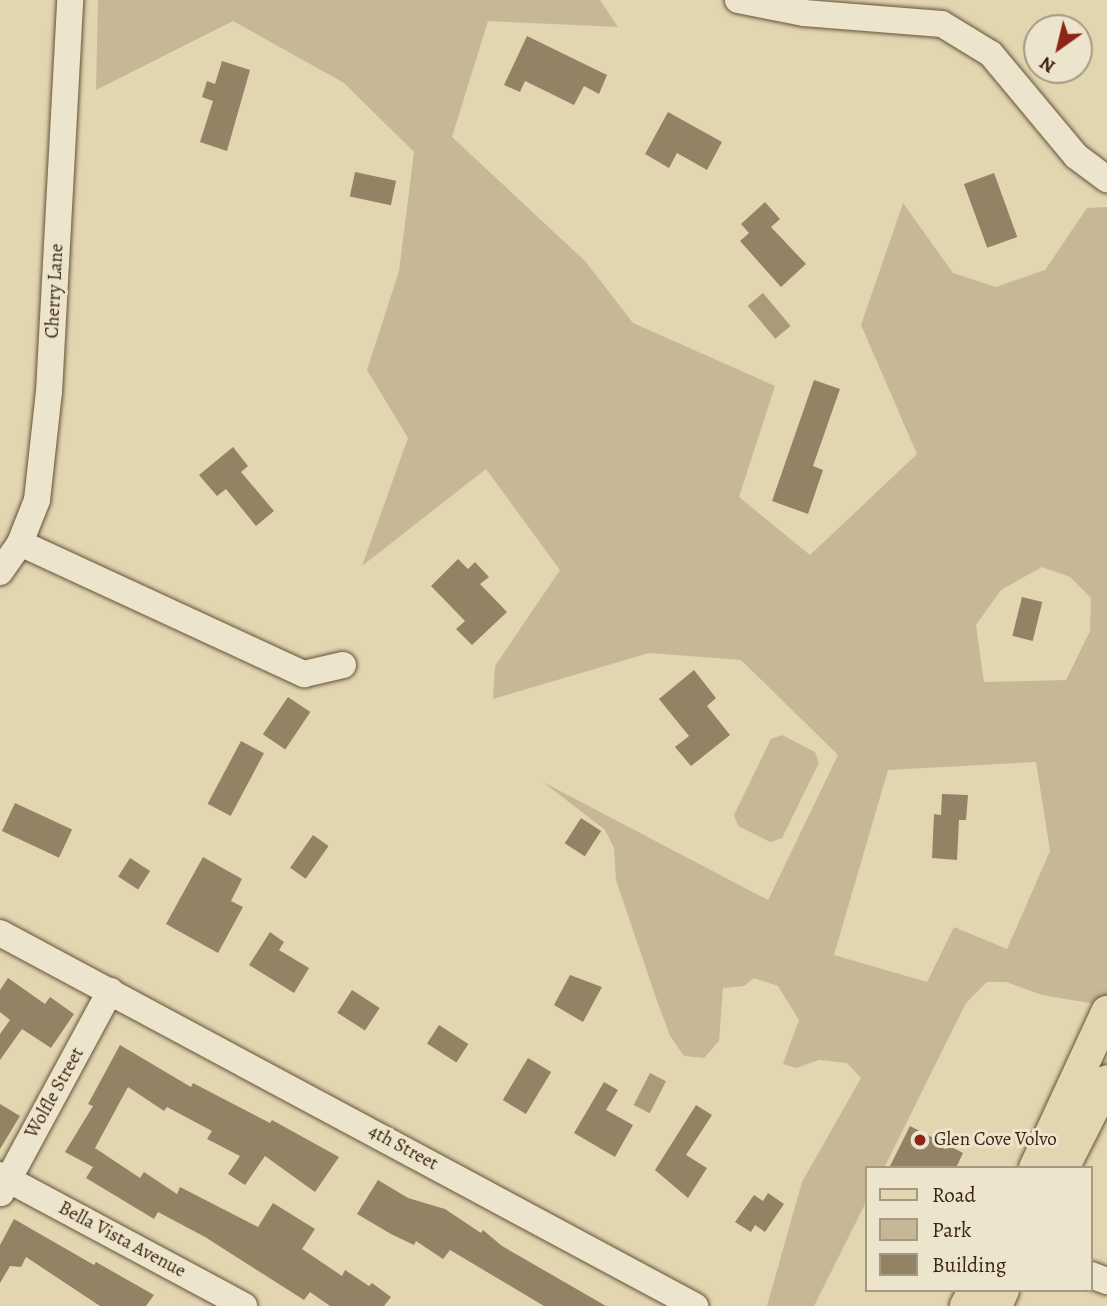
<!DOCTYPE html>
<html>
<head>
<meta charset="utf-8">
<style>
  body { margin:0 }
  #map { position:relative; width:1107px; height:1306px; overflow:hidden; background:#e2d6b1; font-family:Alegreya,serif }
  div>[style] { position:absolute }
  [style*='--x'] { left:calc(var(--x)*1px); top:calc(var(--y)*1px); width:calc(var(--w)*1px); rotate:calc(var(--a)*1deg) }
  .green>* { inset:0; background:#c6b896 }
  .water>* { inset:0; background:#ab9a7a; transform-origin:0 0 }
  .building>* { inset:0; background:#948264; transform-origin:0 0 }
  .roads { filter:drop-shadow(0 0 2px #685238) drop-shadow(0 0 2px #685238) }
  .minor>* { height:26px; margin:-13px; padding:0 13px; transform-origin:13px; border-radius:13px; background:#ece4cc }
  .major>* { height:32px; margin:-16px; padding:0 16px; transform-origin:16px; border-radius:16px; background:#e2d6b1 }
  .dots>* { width:19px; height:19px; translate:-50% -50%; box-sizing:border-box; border:4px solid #ece4cc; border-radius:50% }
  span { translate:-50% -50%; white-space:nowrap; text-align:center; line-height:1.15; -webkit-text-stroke:6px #ece4cc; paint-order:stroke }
  .street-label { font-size:19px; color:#3f2610 }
  .poi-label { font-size:19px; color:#3f2610 }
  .left { translate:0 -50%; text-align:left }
  .legend { position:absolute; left:865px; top:1166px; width:228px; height:126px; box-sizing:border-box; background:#ece4cc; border:2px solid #a79881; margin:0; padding:9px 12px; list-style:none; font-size:21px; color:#3f2610 }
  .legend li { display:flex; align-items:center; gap:14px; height:35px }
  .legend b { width:35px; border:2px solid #a79881 }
  .north { position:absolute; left:1023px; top:14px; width:70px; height:70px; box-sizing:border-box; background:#ece4cc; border:2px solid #a79881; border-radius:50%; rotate:214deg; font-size:19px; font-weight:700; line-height:28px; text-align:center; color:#3f2610 }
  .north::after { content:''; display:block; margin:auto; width:24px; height:32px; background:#8f2418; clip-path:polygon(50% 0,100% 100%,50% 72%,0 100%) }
</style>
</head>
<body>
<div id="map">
  <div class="green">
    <i style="clip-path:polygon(evenodd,98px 0,600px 0,618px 27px,488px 21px,452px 137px,585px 261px,633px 323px,775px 386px,739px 497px,810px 555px,917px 454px,861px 325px,903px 203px,953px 273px,996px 287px,1045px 270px,1087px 208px,1107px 207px,1107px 1006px,1042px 995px,1006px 982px,987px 982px,966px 1003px,884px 1168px,867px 1168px,867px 1200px,814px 1306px,767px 1306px,802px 1182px,861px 1078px,847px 1063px,819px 1060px,796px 1068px,783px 1064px,799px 1020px,778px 986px,754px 978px,744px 986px,723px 988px,719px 1041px,704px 1058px,684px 1056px,670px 1036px,655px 995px,616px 880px,614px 848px,605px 830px,543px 782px,768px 900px,838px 755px,741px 660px,649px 653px,493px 699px,495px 666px,560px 570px,486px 469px,362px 566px,408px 438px,367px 370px,399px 271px,414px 152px,344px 83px,233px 21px,96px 90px,98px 0,1042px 567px,1070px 577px,1091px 598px,1090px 631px,1066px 680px,984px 682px,976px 625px,1001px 590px,1042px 567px,98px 0,1036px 762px,1050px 851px,1007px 949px,954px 927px,927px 982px,834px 955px,888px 770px,1036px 762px)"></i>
    <i style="clip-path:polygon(782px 735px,815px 752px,819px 763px,782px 838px,770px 842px,738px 826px,734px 815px,771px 739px)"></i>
  </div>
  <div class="water">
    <i style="left:763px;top:293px;width:43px;height:20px;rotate:50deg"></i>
    <i style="left:650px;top:1073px;width:18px;height:36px;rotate:27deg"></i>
  </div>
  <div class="building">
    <i style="clip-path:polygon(527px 36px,607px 75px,599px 94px,584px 86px,574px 105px,525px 81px,520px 92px,504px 85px)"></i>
    <i style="clip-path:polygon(222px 61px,250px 70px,227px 151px,200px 142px,213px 101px,202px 97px,207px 81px,215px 84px)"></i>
    <i style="clip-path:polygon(668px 112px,722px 142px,707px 170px,677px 153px,669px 168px,645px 154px)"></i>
    <i style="left:355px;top:172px;width:42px;height:25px;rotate:12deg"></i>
    <i style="left:994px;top:173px;width:68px;height:32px;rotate:70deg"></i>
    <i style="clip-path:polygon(765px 202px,780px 219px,771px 227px,806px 264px,781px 287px,740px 241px,749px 233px,741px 224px)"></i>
    <i style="clip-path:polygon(814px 380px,840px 389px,813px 466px,823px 470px,808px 514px,772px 501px)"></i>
    <i style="clip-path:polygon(233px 447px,248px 466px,241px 472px,274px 511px,256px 526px,226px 489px,217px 496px,199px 475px)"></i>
    <i style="clip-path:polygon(458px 559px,468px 569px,475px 562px,489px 577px,480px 584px,507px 612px,472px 645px,456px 629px,465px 621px,431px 586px)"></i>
    <i style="left:1022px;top:597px;width:21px;height:40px;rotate:14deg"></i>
    <i style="clip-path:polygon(694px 670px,716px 698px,707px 706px,730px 735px,691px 766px,675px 747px,689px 736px,659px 699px)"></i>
    <i style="left:288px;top:697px;width:27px;height:45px;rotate:34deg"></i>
    <i style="left:241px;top:741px;width:26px;height:71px;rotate:28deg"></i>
    <i style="clip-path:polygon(942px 794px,968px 795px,966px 820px,959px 820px,957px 860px,932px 858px,934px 814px,941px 815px)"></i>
    <i style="left:15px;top:803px;width:63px;height:31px;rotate:25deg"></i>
    <i style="left:581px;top:818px;width:24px;height:30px;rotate:33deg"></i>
    <i style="left:313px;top:835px;width:19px;height:40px;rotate:35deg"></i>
    <i style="clip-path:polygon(203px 857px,242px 879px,231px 901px,243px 907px,218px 953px,166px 924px)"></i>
    <i style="left:130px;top:858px;width:24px;height:22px;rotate:33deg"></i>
    <i style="clip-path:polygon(270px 932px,284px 942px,279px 950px,309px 968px,294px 993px,249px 965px)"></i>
    <i style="clip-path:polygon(570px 975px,602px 987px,583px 1022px,554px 1005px)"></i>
    <i style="clip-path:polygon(8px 978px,45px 1004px,50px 997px,74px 1014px,51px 1048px,22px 1029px,0 1060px,0 1034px,10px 1020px,0 1012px,0 990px)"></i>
    <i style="left:352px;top:990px;width:33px;height:27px;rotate:33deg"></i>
    <i style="left:439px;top:1025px;width:35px;height:22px;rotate:33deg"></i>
    <i style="clip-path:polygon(120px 1045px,191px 1087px,193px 1083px,270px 1123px,272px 1120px,339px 1157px,315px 1192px,265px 1156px,245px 1185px,228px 1174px,240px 1156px,207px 1139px,212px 1131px,167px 1107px,164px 1111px,128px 1087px,95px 1148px,140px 1178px,144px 1172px,177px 1194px,180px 1187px,258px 1227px,273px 1203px,315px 1229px,302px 1249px,342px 1276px,345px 1270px,369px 1286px,372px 1283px,391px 1297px,384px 1306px,330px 1306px,310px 1292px,304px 1300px,205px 1237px,158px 1212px,154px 1219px,86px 1178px,93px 1167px,65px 1152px,93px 1106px,88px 1104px)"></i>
    <i style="left:528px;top:1058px;width:27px;height:49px;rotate:31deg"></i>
    <i style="clip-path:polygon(604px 1082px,618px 1090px,606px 1110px,633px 1125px,615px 1157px,574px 1133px)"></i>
    <i style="clip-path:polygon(0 1104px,20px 1116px,0 1149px)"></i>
    <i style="clip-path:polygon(696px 1105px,712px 1115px,686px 1155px,707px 1168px,688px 1198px,655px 1170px)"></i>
    <i style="clip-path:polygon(910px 1126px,963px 1153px,956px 1168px,889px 1168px)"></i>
    <i style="clip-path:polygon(378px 1180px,408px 1198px,445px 1209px,481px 1233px,483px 1230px,502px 1246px,606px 1306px,544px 1306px,450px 1250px,443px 1259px,416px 1241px,414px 1245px,391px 1234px,357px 1214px)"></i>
    <i style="clip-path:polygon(768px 1193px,784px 1204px,765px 1232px,755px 1225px,751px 1232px,735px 1222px,754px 1195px,763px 1201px)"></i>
    <i style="clip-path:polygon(14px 1219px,94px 1265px,96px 1262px,154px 1295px,146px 1306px,100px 1306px,26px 1257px,21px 1267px,10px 1266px,0 1283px,0 1245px)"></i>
  </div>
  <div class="roads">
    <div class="minor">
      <i style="--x:738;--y:0;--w:67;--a:11.1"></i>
      <i style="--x:804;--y:13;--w:138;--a:4.6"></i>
      <i style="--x:942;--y:24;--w:57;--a:31.5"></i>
      <i style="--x:991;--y:54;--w:133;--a:50.2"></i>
      <i style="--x:1076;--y:156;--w:39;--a:37"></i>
      <i style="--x:20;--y:543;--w:313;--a:24.8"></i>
      <i style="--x:304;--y:674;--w:40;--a:-13"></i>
      <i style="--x:0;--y:572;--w:35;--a:-55"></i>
      <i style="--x:20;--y:543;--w:46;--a:-68.4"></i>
      <i style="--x:37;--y:500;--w:109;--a:-83.7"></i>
      <i style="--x:49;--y:392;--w:393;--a:-86.9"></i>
      <i style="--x:0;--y:933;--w:789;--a:28.22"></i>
      <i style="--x:0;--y:1175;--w:277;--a:28.2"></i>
      <i style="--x:1;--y:1193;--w:230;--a:-61.6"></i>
      <i style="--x:1091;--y:1275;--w:17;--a:21"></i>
    </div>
    <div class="major">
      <i style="--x:1035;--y:1168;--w:172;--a:-65.2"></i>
      <i style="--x:1063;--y:1168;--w:97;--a:-63.2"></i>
      <i style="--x:966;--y:1306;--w:18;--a:-63"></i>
      <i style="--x:996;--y:1306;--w:17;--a:-66"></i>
    </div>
  </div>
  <div class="dots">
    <i style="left:920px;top:1140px;background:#8f2418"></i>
  </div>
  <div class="street-label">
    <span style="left:55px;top:291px;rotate:-87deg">Cherry Lane</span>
    <span style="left:55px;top:1093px;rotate:-61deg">Wolfle Street</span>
    <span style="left:403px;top:1148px;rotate:28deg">4th Street</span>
    <span style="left:122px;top:1240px;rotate:28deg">Bella Vista Avenue</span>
  </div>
  <div class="poi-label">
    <span class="left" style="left:934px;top:1140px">Glen Cove Volvo</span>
  </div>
  <ul class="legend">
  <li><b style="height:9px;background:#e2d6b1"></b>Road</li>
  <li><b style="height:19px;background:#c6b896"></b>Park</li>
  <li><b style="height:19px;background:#948264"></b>Building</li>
  </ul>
  <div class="north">N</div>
</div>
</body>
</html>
